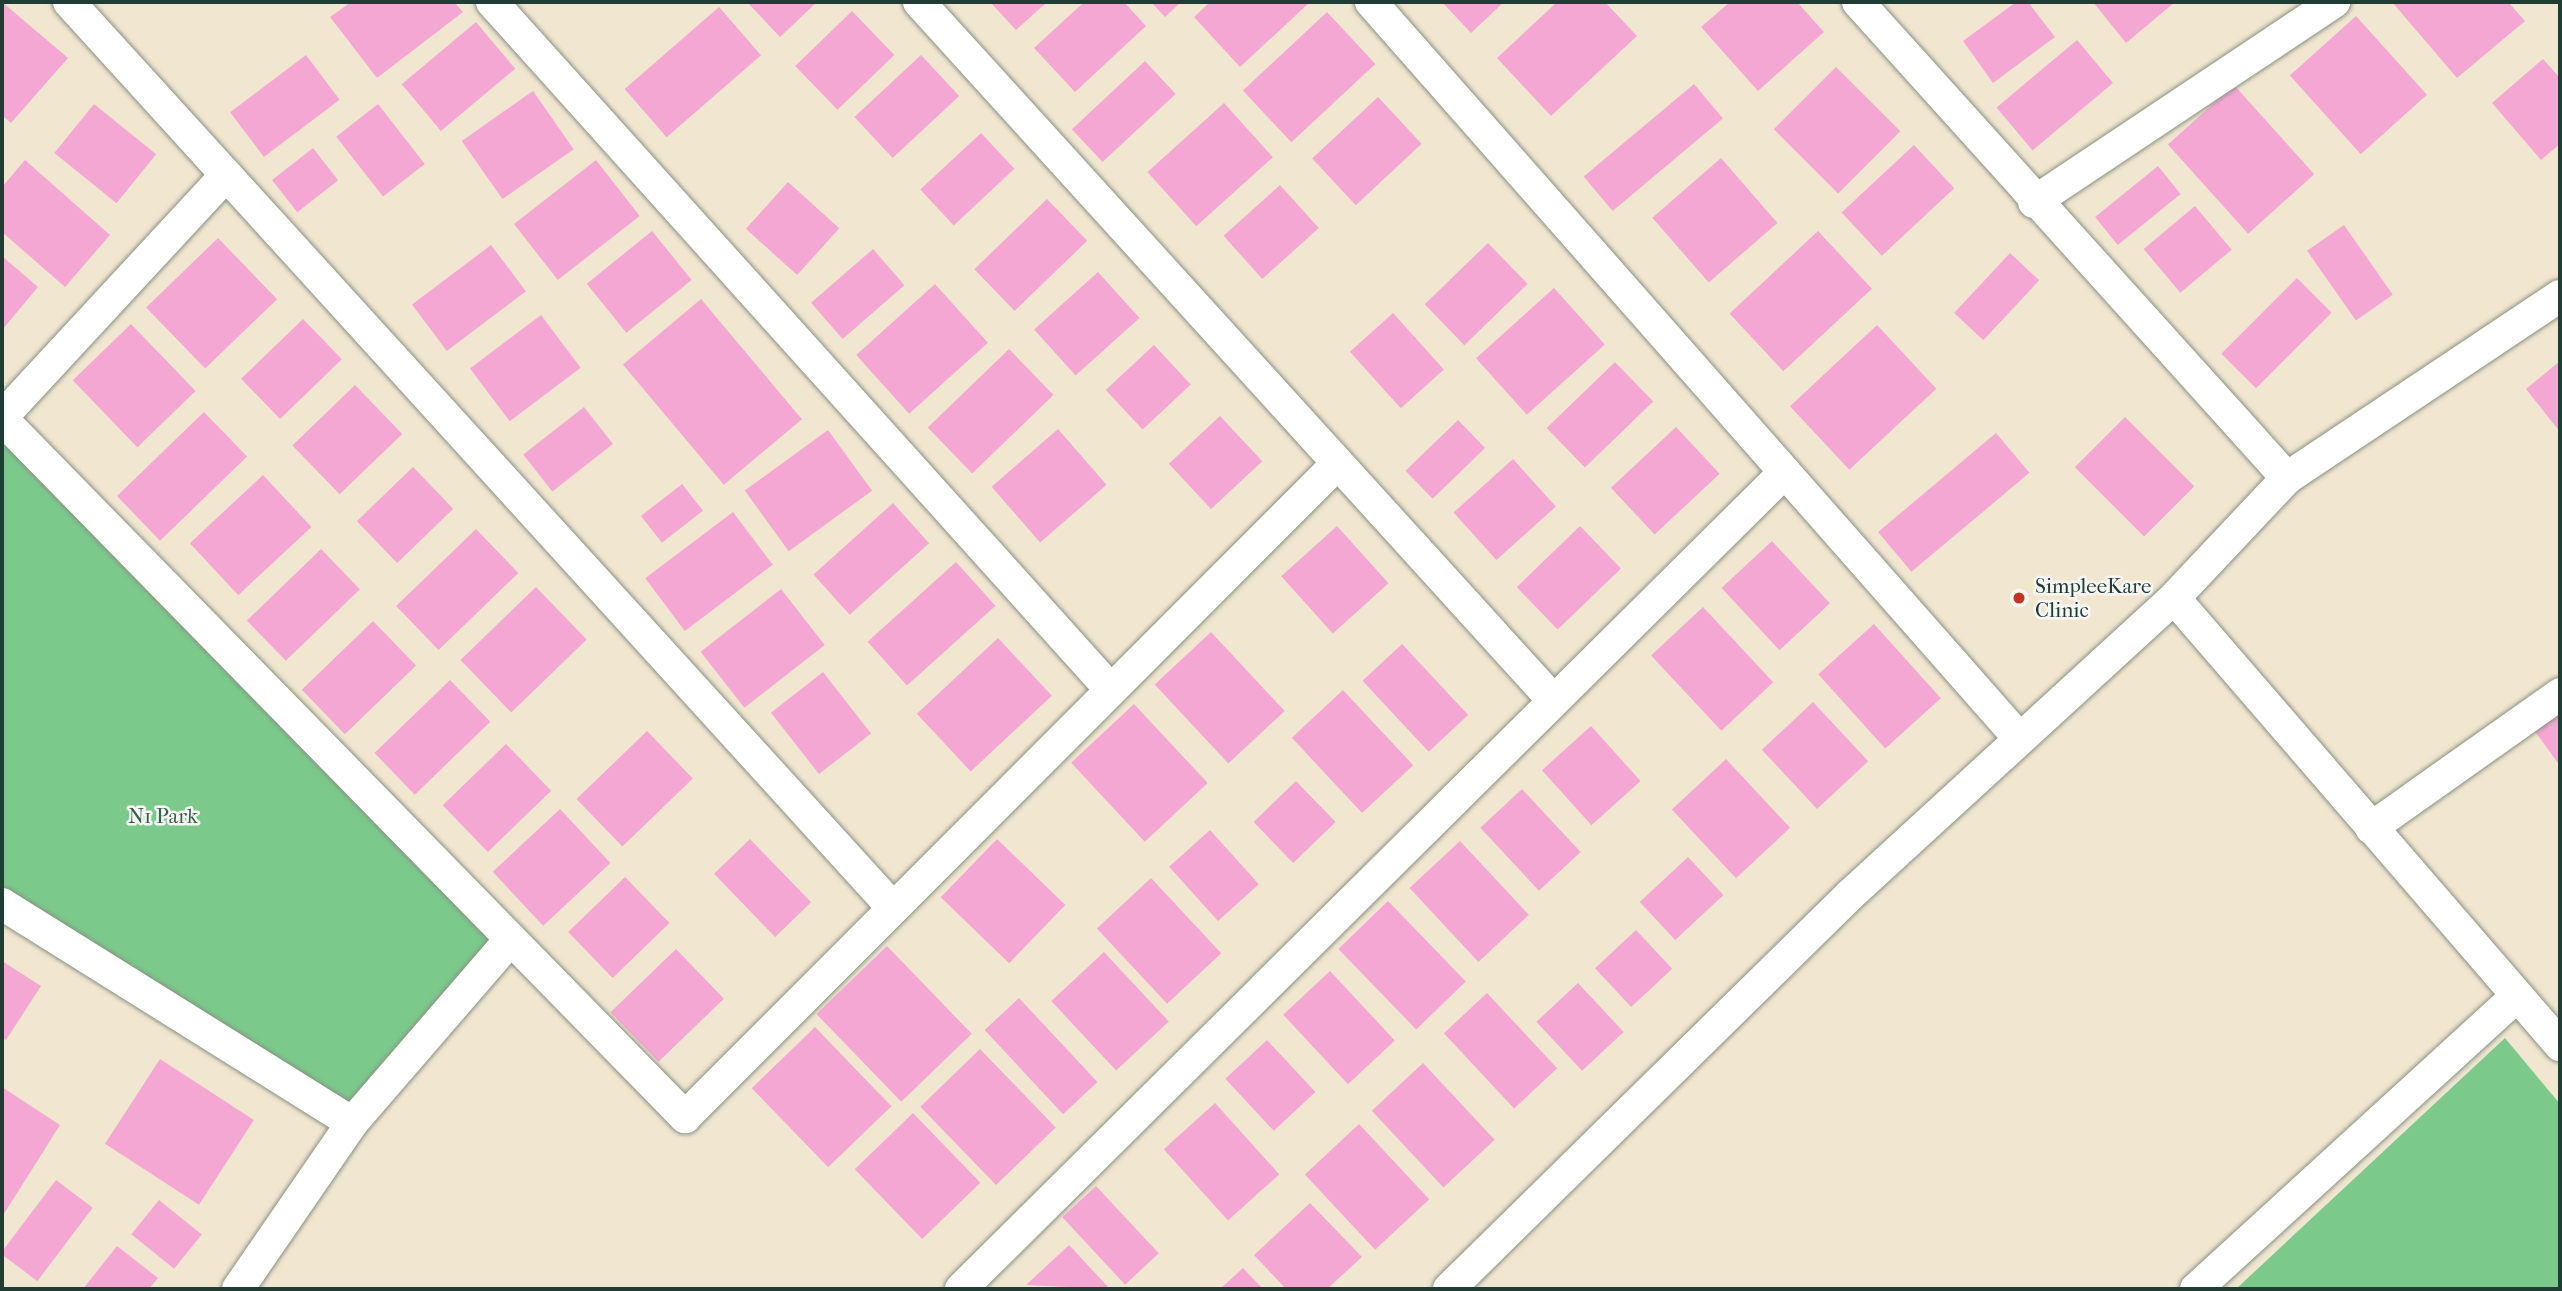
<!DOCTYPE html>
<html>
<head>
<meta charset="utf-8">
<style>
  body { margin:0 }
  #map { position:relative; width:2562px; height:1291px; overflow:hidden; background:#f1e7d0; font-family:"IM FELL French Canon",serif }
  div>[style] { position:absolute }
  [style*='--x'] { left:calc(var(--x)*1px); top:calc(var(--y)*1px); width:calc(var(--w)*1px); rotate:calc(var(--a)*1deg) }
  .green>* { inset:0; background:#7bca8b }
  .building>* { inset:0; background:#f5a7d4; transform-origin:0 0 }
  .roads { filter:drop-shadow(0 0 2px #889282) drop-shadow(0 0 2px #889282) }
  .minor>* { height:32px; margin:-16px; padding:0 16px; transform-origin:16px; border-radius:16px; background:#fff }
  .dots>* { width:19px; height:19px; translate:-50% -50%; box-sizing:border-box; border:4px solid #f6f6f2; border-radius:50% }
  span { translate:-50% -50%; white-space:nowrap; text-align:center; line-height:1.15; -webkit-text-stroke:5px #f6f6f2; paint-order:stroke }
  .poi-label { font-size:21px; color:#1f3d34 }
  .left { translate:0 -50%; text-align:left }
  .park-label { font-size:21px; color:#36604a }
  .frame { position:absolute; inset:0; border:4px solid #1f3d34; pointer-events:none }
</style>
</head>
<body>
<div id="map">
  <div class="green">
    <i style="clip-path:polygon(2px 419px,510px 940px,352px 1123px,2px 904px)"></i>
    <i style="clip-path:polygon(2505px 1038px,2560px 1104px,2560px 1289px,2236px 1289px)"></i>
  </div>
  <div class="building">
    <i style="clip-path:polygon(2px 2px,68px 58px,11px 123px,2px 115px)"></i>
    <i style="clip-path:polygon(351px 2px,454px 2px,463px 12px,377px 78px,330px 17px)"></i>
    <i style="clip-path:polygon(747px 2px,817px 2px,780px 37px)"></i>
    <i style="clip-path:polygon(990px 2px,1047px 2px,1016px 30px)"></i>
    <i style="clip-path:polygon(1084px 2px,1124px 2px,1146px 26px,1075px 92px,1034px 48px)"></i>
    <i style="clip-path:polygon(1151px 2px,1181px 2px,1165px 17px)"></i>
    <i style="clip-path:polygon(1210px 2px,1308px 2px,1309px 3px,1240px 67px,1194px 17px)"></i>
    <i style="clip-path:polygon(1442px 2px,1504px 2px,1471px 33px)"></i>
    <i style="clip-path:polygon(1557px 2px,1605px 2px,1637px 36px,1551px 116px,1497px 58px)"></i>
    <i style="clip-path:polygon(1730px 2px,1797px 2px,1824px 32px,1758px 91px,1701px 27px)"></i>
    <i style="clip-path:polygon(2016px 2px,2028px 2px,2055px 37px,1993px 83px,1963px 41px)"></i>
    <i style="clip-path:polygon(2093px 2px,2175px 2px,2126px 43px)"></i>
    <i style="clip-path:polygon(2392px 2px,2508px 2px,2525px 21px,2457px 78px)"></i>
    <i style="left:719px;top:7px;width:64px;height:125px;rotate:49deg"></i>
    <i style="left:852px;top:11px;width:61px;height:79px;rotate:46deg"></i>
    <i style="left:1327px;top:12px;width:71px;height:115px;rotate:47deg"></i>
    <i style="left:2356px;top:16px;width:106px;height:89px;rotate:48deg"></i>
    <i style="left:476px;top:22px;width:61px;height:97px;rotate:50deg"></i>
    <i style="left:2077px;top:40px;width:56px;height:105px;rotate:50deg"></i>
    <i style="left:306px;top:55px;width:56px;height:95px;rotate:53deg"></i>
    <i style="left:921px;top:55px;width:56px;height:91px;rotate:47deg"></i>
    <i style="clip-path:polygon(2543px 59px,2560px 78px,2560px 144px,2541px 160px,2492px 103px)"></i>
    <i style="left:1145px;top:61px;width:45px;height:100px;rotate:47deg"></i>
    <i style="left:1836px;top:67px;width:91px;height:88px;rotate:45deg"></i>
    <i style="left:1694px;top:84px;width:45px;height:144px;rotate:50deg"></i>
    <i style="left:2234px;top:85px;width:120px;height:89px;rotate:48deg"></i>
    <i style="left:533px;top:91px;width:71px;height:87px;rotate:55deg"></i>
    <i style="left:1378px;top:97px;width:64px;height:90px;rotate:47deg"></i>
    <i style="left:1224px;top:103px;width:73px;height:103px;rotate:48deg"></i>
    <i style="left:94px;top:104px;width:80px;height:63px;rotate:39deg"></i>
    <i style="left:378px;top:104px;width:76px;height:53px;rotate:52deg"></i>
    <i style="left:981px;top:133px;width:49px;height:83px;rotate:47deg"></i>
    <i style="left:1914px;top:145px;width:59px;height:99px;rotate:47deg"></i>
    <i style="left:313px;top:148px;width:41px;height:52px;rotate:52deg"></i>
    <i style="left:1721px;top:158px;width:86px;height:91px;rotate:49deg"></i>
    <i style="clip-path:polygon(25px 160px,110px 235px,65px 287px,2px 232px,2px 187px)"></i>
    <i style="left:596px;top:160px;width:71px;height:104px;rotate:52deg"></i>
    <i style="left:2158px;top:166px;width:36px;height:81px;rotate:51deg"></i>
    <i style="left:788px;top:182px;width:69px;height:63px;rotate:42deg"></i>
    <i style="left:1280px;top:185px;width:58px;height:76px;rotate:48deg"></i>
    <i style="left:1047px;top:199px;width:58px;height:101px;rotate:46deg"></i>
    <i style="left:2195px;top:206px;width:57px;height:67px;rotate:50deg"></i>
    <i style="left:2344px;top:225px;width:85px;height:45px;rotate:55deg"></i>
    <i style="left:652px;top:231px;width:63px;height:84px;rotate:51deg"></i>
    <i style="left:1818px;top:231px;width:79px;height:121px;rotate:47deg"></i>
    <i style="left:218px;top:238px;width:85px;height:100px;rotate:46deg"></i>
    <i style="left:1488px;top:243px;width:57px;height:88px;rotate:46deg"></i>
    <i style="left:491px;top:245px;width:58px;height:99px;rotate:53deg"></i>
    <i style="left:873px;top:249px;width:48px;height:82px;rotate:49deg"></i>
    <i style="left:2010px;top:253px;width:40px;height:82px;rotate:43deg"></i>
    <i style="clip-path:polygon(2px 256px,38px 287px,2px 330px)"></i>
    <i style="left:1098px;top:272px;width:62px;height:86px;rotate:48deg"></i>
    <i style="left:2297px;top:278px;width:49px;height:107px;rotate:45deg"></i>
    <i style="left:935px;top:284px;width:79px;height:106px;rotate:48deg"></i>
    <i style="left:1554px;top:288px;width:76px;height:105px;rotate:48deg"></i>
    <i style="left:701px;top:299px;width:157px;height:102px;rotate:50deg"></i>
    <i style="left:1393px;top:313px;width:76px;height:58px;rotate:48deg"></i>
    <i style="left:541px;top:315px;width:66px;height:89px;rotate:53deg"></i>
    <i style="left:303px;top:319px;width:56px;height:86px;rotate:46deg"></i>
    <i style="left:131px;top:324px;width:93px;height:81px;rotate:46deg"></i>
    <i style="left:1877px;top:325px;width:87px;height:119px;rotate:47deg"></i>
    <i style="left:1154px;top:345px;width:54px;height:66px;rotate:47deg"></i>
    <i style="left:1009px;top:349px;width:64px;height:113px;rotate:46deg"></i>
    <i style="clip-path:polygon(2560px 361px,2560px 432px,2526px 389px)"></i>
    <i style="left:1615px;top:362px;width:55px;height:95px;rotate:46deg"></i>
    <i style="left:355px;top:385px;width:68px;height:87px;rotate:46deg"></i>
    <i style="left:584px;top:407px;width:47px;height:77px;rotate:52deg"></i>
    <i style="left:204px;top:412px;width:62px;height:121px;rotate:46deg"></i>
    <i style="left:1220px;top:416px;width:62px;height:70px;rotate:47deg"></i>
    <i style="left:2125px;top:417px;width:98px;height:71px;rotate:45deg"></i>
    <i style="left:1458px;top:420px;width:39px;height:73px;rotate:46deg"></i>
    <i style="left:1676px;top:427px;width:64px;height:89px;rotate:47deg"></i>
    <i style="left:1058px;top:429px;width:74px;height:88px;rotate:49deg"></i>
    <i style="left:828px;top:430px;width:75px;height:103px;rotate:54deg"></i>
    <i style="left:1996px;top:433px;width:52px;height:154px;rotate:50deg"></i>
    <i style="left:1513px;top:459px;width:64px;height:80px;rotate:48deg"></i>
    <i style="left:413px;top:467px;width:58px;height:78px;rotate:46deg"></i>
    <i style="left:263px;top:475px;width:71px;height:100px;rotate:47deg"></i>
    <i style="left:682px;top:484px;width:34px;height:52px;rotate:52deg"></i>
    <i style="left:893px;top:503px;width:54px;height:107px;rotate:48deg"></i>
    <i style="left:733px;top:512px;width:66px;height:110px;rotate:53deg"></i>
    <i style="left:1337px;top:526px;width:77px;height:75px;rotate:48deg"></i>
    <i style="left:1580px;top:526px;width:59px;height:88px;rotate:46deg"></i>
    <i style="left:476px;top:529px;width:61px;height:111px;rotate:46deg"></i>
    <i style="left:1772px;top:541px;width:85px;height:69px;rotate:47deg"></i>
    <i style="left:321px;top:549px;width:56px;height:103px;rotate:46deg"></i>
    <i style="left:956px;top:562px;width:59px;height:119px;rotate:48deg"></i>
    <i style="left:536px;top:587px;width:73px;height:105px;rotate:46deg"></i>
    <i style="left:781px;top:589px;width:71px;height:102px;rotate:52deg"></i>
    <i style="left:1703px;top:607px;width:103px;height:71px;rotate:47deg"></i>
    <i style="left:373px;top:621px;width:62px;height:99px;rotate:46deg"></i>
    <i style="left:1874px;top:624px;width:100px;height:75px;rotate:48deg"></i>
    <i style="left:1211px;top:632px;width:108px;height:77px;rotate:47deg"></i>
    <i style="left:998px;top:638px;width:79px;height:111px;rotate:47deg"></i>
    <i style="left:1402px;top:644px;width:97px;height:54px;rotate:47deg"></i>
    <i style="left:823px;top:672px;width:78px;height:66px;rotate:52deg"></i>
    <i style="left:450px;top:680px;width:58px;height:105px;rotate:46deg"></i>
    <i style="left:1343px;top:690px;width:103px;height:70px;rotate:47deg"></i>
    <i style="left:1813px;top:702px;width:81px;height:70px;rotate:47deg"></i>
    <i style="left:1134px;top:704px;width:108px;height:86px;rotate:47deg"></i>
    <i style="clip-path:polygon(2560px 711px,2560px 766px,2534px 730px)"></i>
    <i style="left:1591px;top:726px;width:74px;height:66px;rotate:48deg"></i>
    <i style="left:647px;top:731px;width:66px;height:98px;rotate:46deg"></i>
    <i style="left:506px;top:744px;width:65px;height:88px;rotate:46deg"></i>
    <i style="left:1726px;top:759px;width:94px;height:74px;rotate:47deg"></i>
    <i style="left:1296px;top:781px;width:57px;height:59px;rotate:46deg"></i>
    <i style="left:1522px;top:789px;width:86px;height:57px;rotate:47deg"></i>
    <i style="left:560px;top:809px;width:74px;height:92px;rotate:47deg"></i>
    <i style="left:1210px;top:830px;width:73px;height:55px;rotate:48deg"></i>
    <i style="left:750px;top:839px;width:88px;height:50px;rotate:46deg"></i>
    <i style="left:997px;top:839px;width:95px;height:81px;rotate:44deg"></i>
    <i style="left:1460px;top:841px;width:101px;height:69px;rotate:47deg"></i>
    <i style="left:1688px;top:857px;width:52px;height:66px;rotate:47deg"></i>
    <i style="left:625px;top:877px;width:64px;height:79px;rotate:46deg"></i>
    <i style="left:1151px;top:878px;width:103px;height:74px;rotate:47deg"></i>
    <i style="left:1388px;top:901px;width:112px;height:69px;rotate:46deg"></i>
    <i style="left:1636px;top:930px;width:53px;height:56px;rotate:47deg"></i>
    <i style="left:887px;top:946px;width:122px;height:98px;rotate:46deg"></i>
    <i style="left:676px;top:949px;width:69px;height:91px;rotate:46deg"></i>
    <i style="left:1104px;top:952px;width:95px;height:72px;rotate:47deg"></i>
    <i style="clip-path:polygon(2px 961px,41px 986px,6px 1040px,2px 1037px)"></i>
    <i style="left:1330px;top:971px;width:95px;height:64px;rotate:47deg"></i>
    <i style="left:1578px;top:983px;width:67px;height:57px;rotate:47deg"></i>
    <i style="left:1487px;top:993px;width:103px;height:59px;rotate:47deg"></i>
    <i style="left:1019px;top:998px;width:115px;height:47px;rotate:47deg"></i>
    <i style="left:815px;top:1027px;width:110px;height:88px;rotate:46deg"></i>
    <i style="left:1267px;top:1040px;width:71px;height:57px;rotate:47deg"></i>
    <i style="left:980px;top:1049px;width:109px;height:83px;rotate:46deg"></i>
    <i style="left:160px;top:1059px;width:112px;height:101px;rotate:33deg"></i>
    <i style="left:1423px;top:1063px;width:105px;height:70px;rotate:47deg"></i>
    <i style="clip-path:polygon(2px 1087px,60px 1125px,2px 1217px)"></i>
    <i style="left:1215px;top:1103px;width:96px;height:69px;rotate:48deg"></i>
    <i style="left:913px;top:1113px;width:97px;height:81px;rotate:46deg"></i>
    <i style="left:1359px;top:1124px;width:103px;height:74px;rotate:47deg"></i>
    <i style="left:56px;top:1180px;width:46px;height:92px;rotate:37deg"></i>
    <i style="left:1096px;top:1186px;width:92px;height:46px;rotate:47deg"></i>
    <i style="left:159px;top:1200px;width:55px;height:44px;rotate:39deg"></i>
    <i style="clip-path:polygon(1310px 1203px,1362px 1257px,1327px 1289px,1286px 1289px,1254px 1255px)"></i>
    <i style="clip-path:polygon(1069px 1245px,1110px 1289px,1026px 1285px)"></i>
    <i style="clip-path:polygon(117px 1246px,158px 1278px,149px 1289px,83px 1289px)"></i>
    <i style="clip-path:polygon(1243px 1268px,1263px 1289px,1220px 1289px)"></i>
  </div>
  <div class="roads">
    <div class="minor">
      <i style="--x:69;--y:2;--w:1225;--a:47.71"></i>
      <i style="--x:492;--y:2;--w:925;--a:48.02"></i>
      <i style="--x:919;--y:2;--w:942;--a:47.75"></i>
      <i style="--x:1371;--y:2;--w:981;--a:48.64"></i>
      <i style="--x:1858;--y:2;--w:641;--a:47.97"></i>
      <i style="--x:2034;--y:202;--w:361;--a:-33.7"></i>
      <i style="--x:2;--y:417;--w:330;--a:-47.2"></i>
      <i style="--x:2;--y:419;--w:977;--a:45.62"></i>
      <i style="--x:685;--y:1117;--w:923;--a:-45.04"></i>
      <i style="--x:2174;--y:598;--w:165;--a:-46.7"></i>
      <i style="--x:2287;--y:478;--w:328;--a:-33.7"></i>
      <i style="--x:2371;--y:828;--w:232;--a:-35.3"></i>
      <i style="--x:2;--y:904;--w:413;--a:32"></i>
      <i style="--x:238;--y:1289;--w:201;--a:-55.5"></i>
      <i style="--x:352;--y:1123;--w:242;--a:-49.2"></i>
      <i style="--x:961;--y:1289;--w:1160;--a:-44.76"></i>
      <i style="--x:1449;--y:1289;--w:562;--a:-44.5"></i>
      <i style="--x:1850;--y:895;--w:440;--a:-42.5"></i>
      <i style="--x:2174;--y:598;--w:591;--a:49.19"></i>
      <i style="--x:2196;--y:1289;--w:435;--a:-42.4"></i>
    </div>
  </div>
  <div class="dots">
    <i style="left:2019px;top:598px;background:#c8321e"></i>
  </div>
  <div class="poi-label">
    <span class="left" style="left:2035px;top:598px">SimpleeKare<br>Clinic</span>
  </div>
  <div class="park-label">
    <span style="left:163px;top:816px">N1 Park</span>
  </div>
  <div class="frame"></div>
</div>
</body>
</html>
